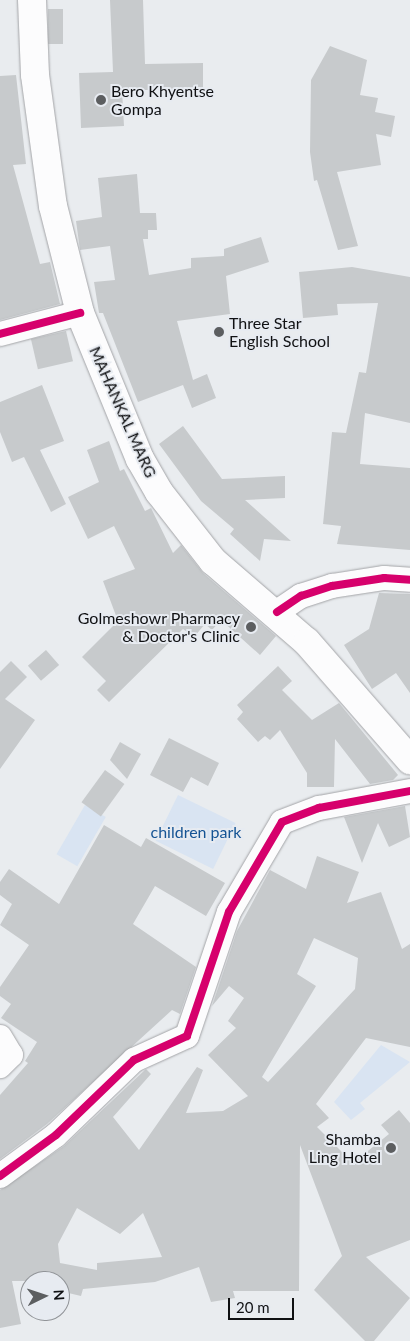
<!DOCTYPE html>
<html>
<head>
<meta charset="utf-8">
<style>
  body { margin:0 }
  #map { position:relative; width:410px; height:1341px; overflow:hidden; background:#e9ecef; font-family:Lato,sans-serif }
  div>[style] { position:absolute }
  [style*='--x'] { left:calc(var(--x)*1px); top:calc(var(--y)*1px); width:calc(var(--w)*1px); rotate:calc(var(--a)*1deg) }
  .green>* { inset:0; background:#d9e4f2; transform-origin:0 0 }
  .building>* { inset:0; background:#c7cacc; transform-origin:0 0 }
  .roads { filter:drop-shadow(0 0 1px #a3a4a7) drop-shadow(0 0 1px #a3a4a7) }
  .minor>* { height:24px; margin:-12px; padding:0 12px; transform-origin:12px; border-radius:12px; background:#fcfcfd }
  .secondary>* { height:28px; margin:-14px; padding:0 14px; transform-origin:14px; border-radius:14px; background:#fcfcfd }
  .cycleway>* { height:8px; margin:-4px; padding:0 4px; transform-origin:4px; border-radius:4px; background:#d6006c }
  .dots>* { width:14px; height:14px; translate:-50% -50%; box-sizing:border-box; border:2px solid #e7ebf1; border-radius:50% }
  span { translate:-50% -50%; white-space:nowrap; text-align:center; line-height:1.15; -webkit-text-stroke:4px #e7ebf1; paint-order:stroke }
  .poi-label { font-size:16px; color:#101113 }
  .left { translate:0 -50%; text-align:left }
  .right { translate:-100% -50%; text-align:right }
  .street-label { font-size:16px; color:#101113 }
  .park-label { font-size:16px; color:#165494 }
  .north { position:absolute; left:20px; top:1271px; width:50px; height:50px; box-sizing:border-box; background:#e7ebf1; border:1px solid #919498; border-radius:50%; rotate:86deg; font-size:14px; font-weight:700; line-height:20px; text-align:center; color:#101113 }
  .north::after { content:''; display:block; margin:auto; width:18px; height:22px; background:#5c5e60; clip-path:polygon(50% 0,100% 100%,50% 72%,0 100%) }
  .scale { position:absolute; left:228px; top:1298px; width:66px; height:22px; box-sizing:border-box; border:2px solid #101113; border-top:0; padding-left:6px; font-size:15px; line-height:18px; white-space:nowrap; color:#101113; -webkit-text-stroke:4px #e7ebf1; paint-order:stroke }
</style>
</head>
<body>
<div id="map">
  <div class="green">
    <i style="left:178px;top:795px;width:64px;height:51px;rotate:26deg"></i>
    <i style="left:85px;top:805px;width:24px;height:57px;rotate:30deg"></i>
    <i style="clip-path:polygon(381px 1045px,410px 1062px,360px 1103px,365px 1109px,351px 1120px,334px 1102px)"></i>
  </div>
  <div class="building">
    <i style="clip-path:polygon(110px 0,143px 0,145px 64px,203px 63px,203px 90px,122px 90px,124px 126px,81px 128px,79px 73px,113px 72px)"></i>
    <i style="left:48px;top:9px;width:15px;height:35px"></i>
    <i style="clip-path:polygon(330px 46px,367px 60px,360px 95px,378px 98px,375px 112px,395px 116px,391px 137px,376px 134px,381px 165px,337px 172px,358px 246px,338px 250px,317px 180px,314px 181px,310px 152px,311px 80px)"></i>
    <i style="clip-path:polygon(16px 75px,26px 164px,13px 165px,40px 264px,50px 262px,60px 304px,0 320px,0 76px)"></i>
    <i style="clip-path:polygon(137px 174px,140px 213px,156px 213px,157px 230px,148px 230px,148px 239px,143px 239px,149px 275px,191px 268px,191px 258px,224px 256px,224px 249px,261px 237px,269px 262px,226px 276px,230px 314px,177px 321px,193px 380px,207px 374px,216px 398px,192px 408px,183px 385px,138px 402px,103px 313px,99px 313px,94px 282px,115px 280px,110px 246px,80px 250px,76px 221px,102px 217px,98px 178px)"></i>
    <i style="clip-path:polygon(352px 267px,410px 277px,410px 423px,365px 413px,360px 464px,410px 468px,410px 550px,337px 544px,341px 526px,323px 524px,332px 432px,346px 433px,359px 372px,366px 373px,378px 303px,337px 304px,338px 315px,303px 318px,299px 272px)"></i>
    <i style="left:66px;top:331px;width:31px;height:36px;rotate:77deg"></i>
    <i style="clip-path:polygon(42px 385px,64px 441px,40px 450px,66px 504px,51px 512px,24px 457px,12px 462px,0 432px,0 402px)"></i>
    <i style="clip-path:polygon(183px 426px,222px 479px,285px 476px,285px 498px,245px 500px,291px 541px,264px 539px,260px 561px,230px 534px,234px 529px,201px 501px,159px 444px)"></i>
    <i style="clip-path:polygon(109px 441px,120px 471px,124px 469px,145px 511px,151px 508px,173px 553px,181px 545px,203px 573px,276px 636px,260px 655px,221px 620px,212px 630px,205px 624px,194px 637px,183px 629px,109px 702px,97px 690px,106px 681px,82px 657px,118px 621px,103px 581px,135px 569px,114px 526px,88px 539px,68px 497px,99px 482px,87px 450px)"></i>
    <i style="clip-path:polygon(379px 593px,410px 594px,410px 693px,396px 673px,372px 689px,344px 645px,369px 629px)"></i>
    <i style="left:46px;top:650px;width:20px;height:24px;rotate:49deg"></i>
    <i style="clip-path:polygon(11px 661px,27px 677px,5px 699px,35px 720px,0 769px,0 672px)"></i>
    <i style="clip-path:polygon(278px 666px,292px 681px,282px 690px,312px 720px,339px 703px,398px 775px,393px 780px,370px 784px,335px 739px,334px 787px,307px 787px,307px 773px,280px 730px,270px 740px,265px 736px,258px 742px,237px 719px,243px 712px,237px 705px)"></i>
    <i style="clip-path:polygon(169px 738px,219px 763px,208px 786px,191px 777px,183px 792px,150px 775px)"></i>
    <i style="clip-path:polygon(120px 742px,141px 754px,127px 779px,110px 760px)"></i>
    <i style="left:105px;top:770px;width:24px;height:40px;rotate:36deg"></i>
    <i style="clip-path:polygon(405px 806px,410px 837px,389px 847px,378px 823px,362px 863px,344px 817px)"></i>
    <i style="clip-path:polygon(104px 825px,141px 847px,146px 838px,225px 883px,206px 916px,155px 886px,133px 924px,196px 967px,180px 1014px,172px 1010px,47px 1124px,0 1159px,0 1095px,28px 1063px,25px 1061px,37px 1042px,1px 1018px,11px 1004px,0 996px,0 987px,29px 945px,0 925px,12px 904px,0 895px,0 882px,9px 869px,59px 904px)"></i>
    <i style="clip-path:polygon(evenodd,317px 856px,359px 872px,347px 903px,381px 892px,402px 949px,410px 944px,410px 1047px,366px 1038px,316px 1104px,329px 1118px,317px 1127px,353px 1163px,389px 1134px,381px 1125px,399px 1110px,410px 1123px,410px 1240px,366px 1257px,410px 1298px,374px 1341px,365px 1341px,314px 1290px,342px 1256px,300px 1145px,299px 1291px,233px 1291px,235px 1298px,211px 1302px,199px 1267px,155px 1282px,83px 1289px,81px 1296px,60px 1291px,60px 1281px,12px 1281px,21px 1324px,0 1328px,0 1190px,64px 1146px,146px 1069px,151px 1074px,113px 1117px,139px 1150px,197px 1067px,203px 1070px,186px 1113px,223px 1111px,248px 1096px,208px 1055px,236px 1028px,228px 1021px,244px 998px,229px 986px,212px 1006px,237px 931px,270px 870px,306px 889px,317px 856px,314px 938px,358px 958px,355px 989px,268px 1082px,262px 1077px,316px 986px,297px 974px,314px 938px,317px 856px,77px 1208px,120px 1234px,143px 1213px,162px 1257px,97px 1263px,97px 1270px,60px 1263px,58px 1244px,77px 1208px)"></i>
  </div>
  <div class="roads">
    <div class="minor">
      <i style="--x:0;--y:334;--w:83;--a:-14.7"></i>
      <i style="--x:277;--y:612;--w:29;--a:-34"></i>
      <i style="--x:301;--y:596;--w:33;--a:-18"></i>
      <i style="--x:332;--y:586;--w:53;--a:-8.7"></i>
      <i style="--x:384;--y:578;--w:26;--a:4"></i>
      <i style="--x:0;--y:1037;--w:21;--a:59"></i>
      <i style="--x:11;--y:1055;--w:16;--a:135"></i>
      <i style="--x:0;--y:1176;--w:69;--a:-36.2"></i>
      <i style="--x:56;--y:1135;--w:108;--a:-43.9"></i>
      <i style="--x:134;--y:1060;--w:58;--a:-24.4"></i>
      <i style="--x:187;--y:1036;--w:131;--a:-71.3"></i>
      <i style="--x:229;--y:912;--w:104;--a:-59.5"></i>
      <i style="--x:282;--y:822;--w:40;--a:-21"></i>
      <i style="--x:319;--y:808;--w:93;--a:-10.6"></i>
    </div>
    <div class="secondary">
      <i style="--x:32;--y:0;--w:75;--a:87.7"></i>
      <i style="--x:35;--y:75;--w:132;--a:82.2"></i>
      <i style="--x:53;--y:206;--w:110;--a:75.8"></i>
      <i style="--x:80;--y:313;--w:158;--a:67.7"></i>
      <i style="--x:140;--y:459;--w:38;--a:60"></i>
      <i style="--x:159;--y:492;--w:88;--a:52"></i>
      <i style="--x:213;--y:561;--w:124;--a:40.8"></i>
      <i style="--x:307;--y:642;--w:157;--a:48.9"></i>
    </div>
  </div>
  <div class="cycleway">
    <i style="--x:0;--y:334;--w:83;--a:-14.7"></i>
    <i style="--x:277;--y:612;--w:29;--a:-34"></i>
    <i style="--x:301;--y:596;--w:33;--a:-18"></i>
    <i style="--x:332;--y:586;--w:53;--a:-8.7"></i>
    <i style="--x:384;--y:578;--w:26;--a:4"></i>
    <i style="--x:0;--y:1176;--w:69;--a:-36.2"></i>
    <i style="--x:56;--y:1135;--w:108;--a:-43.9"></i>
    <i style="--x:134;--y:1060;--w:58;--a:-24.4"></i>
    <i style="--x:187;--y:1036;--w:131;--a:-71.3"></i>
    <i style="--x:229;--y:912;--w:104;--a:-59.5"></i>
    <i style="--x:282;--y:822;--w:40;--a:-21"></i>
    <i style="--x:319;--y:808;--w:93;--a:-10.6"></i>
  </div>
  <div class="dots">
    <i style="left:101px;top:100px;background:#5c5e60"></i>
    <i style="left:219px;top:332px;background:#5c5e60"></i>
    <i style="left:251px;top:627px;background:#5c5e60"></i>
    <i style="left:391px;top:1148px;background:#5c5e60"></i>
  </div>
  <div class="poi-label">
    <span class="left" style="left:111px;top:100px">Bero Khyentse<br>Gompa</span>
    <span class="left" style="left:229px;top:332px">Three Star<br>English School</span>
    <span class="right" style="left:240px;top:627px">Golmeshowr Pharmacy<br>&amp; Doctor's Clinic</span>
    <span class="right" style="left:381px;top:1148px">Shamba<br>Ling Hotel</span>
  </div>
  <div class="street-label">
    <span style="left:123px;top:412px;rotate:66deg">MAHANKAL MARG</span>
  </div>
  <div class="park-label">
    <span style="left:196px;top:832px">children park</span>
  </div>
  <div class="north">N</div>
  <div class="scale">20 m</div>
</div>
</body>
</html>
